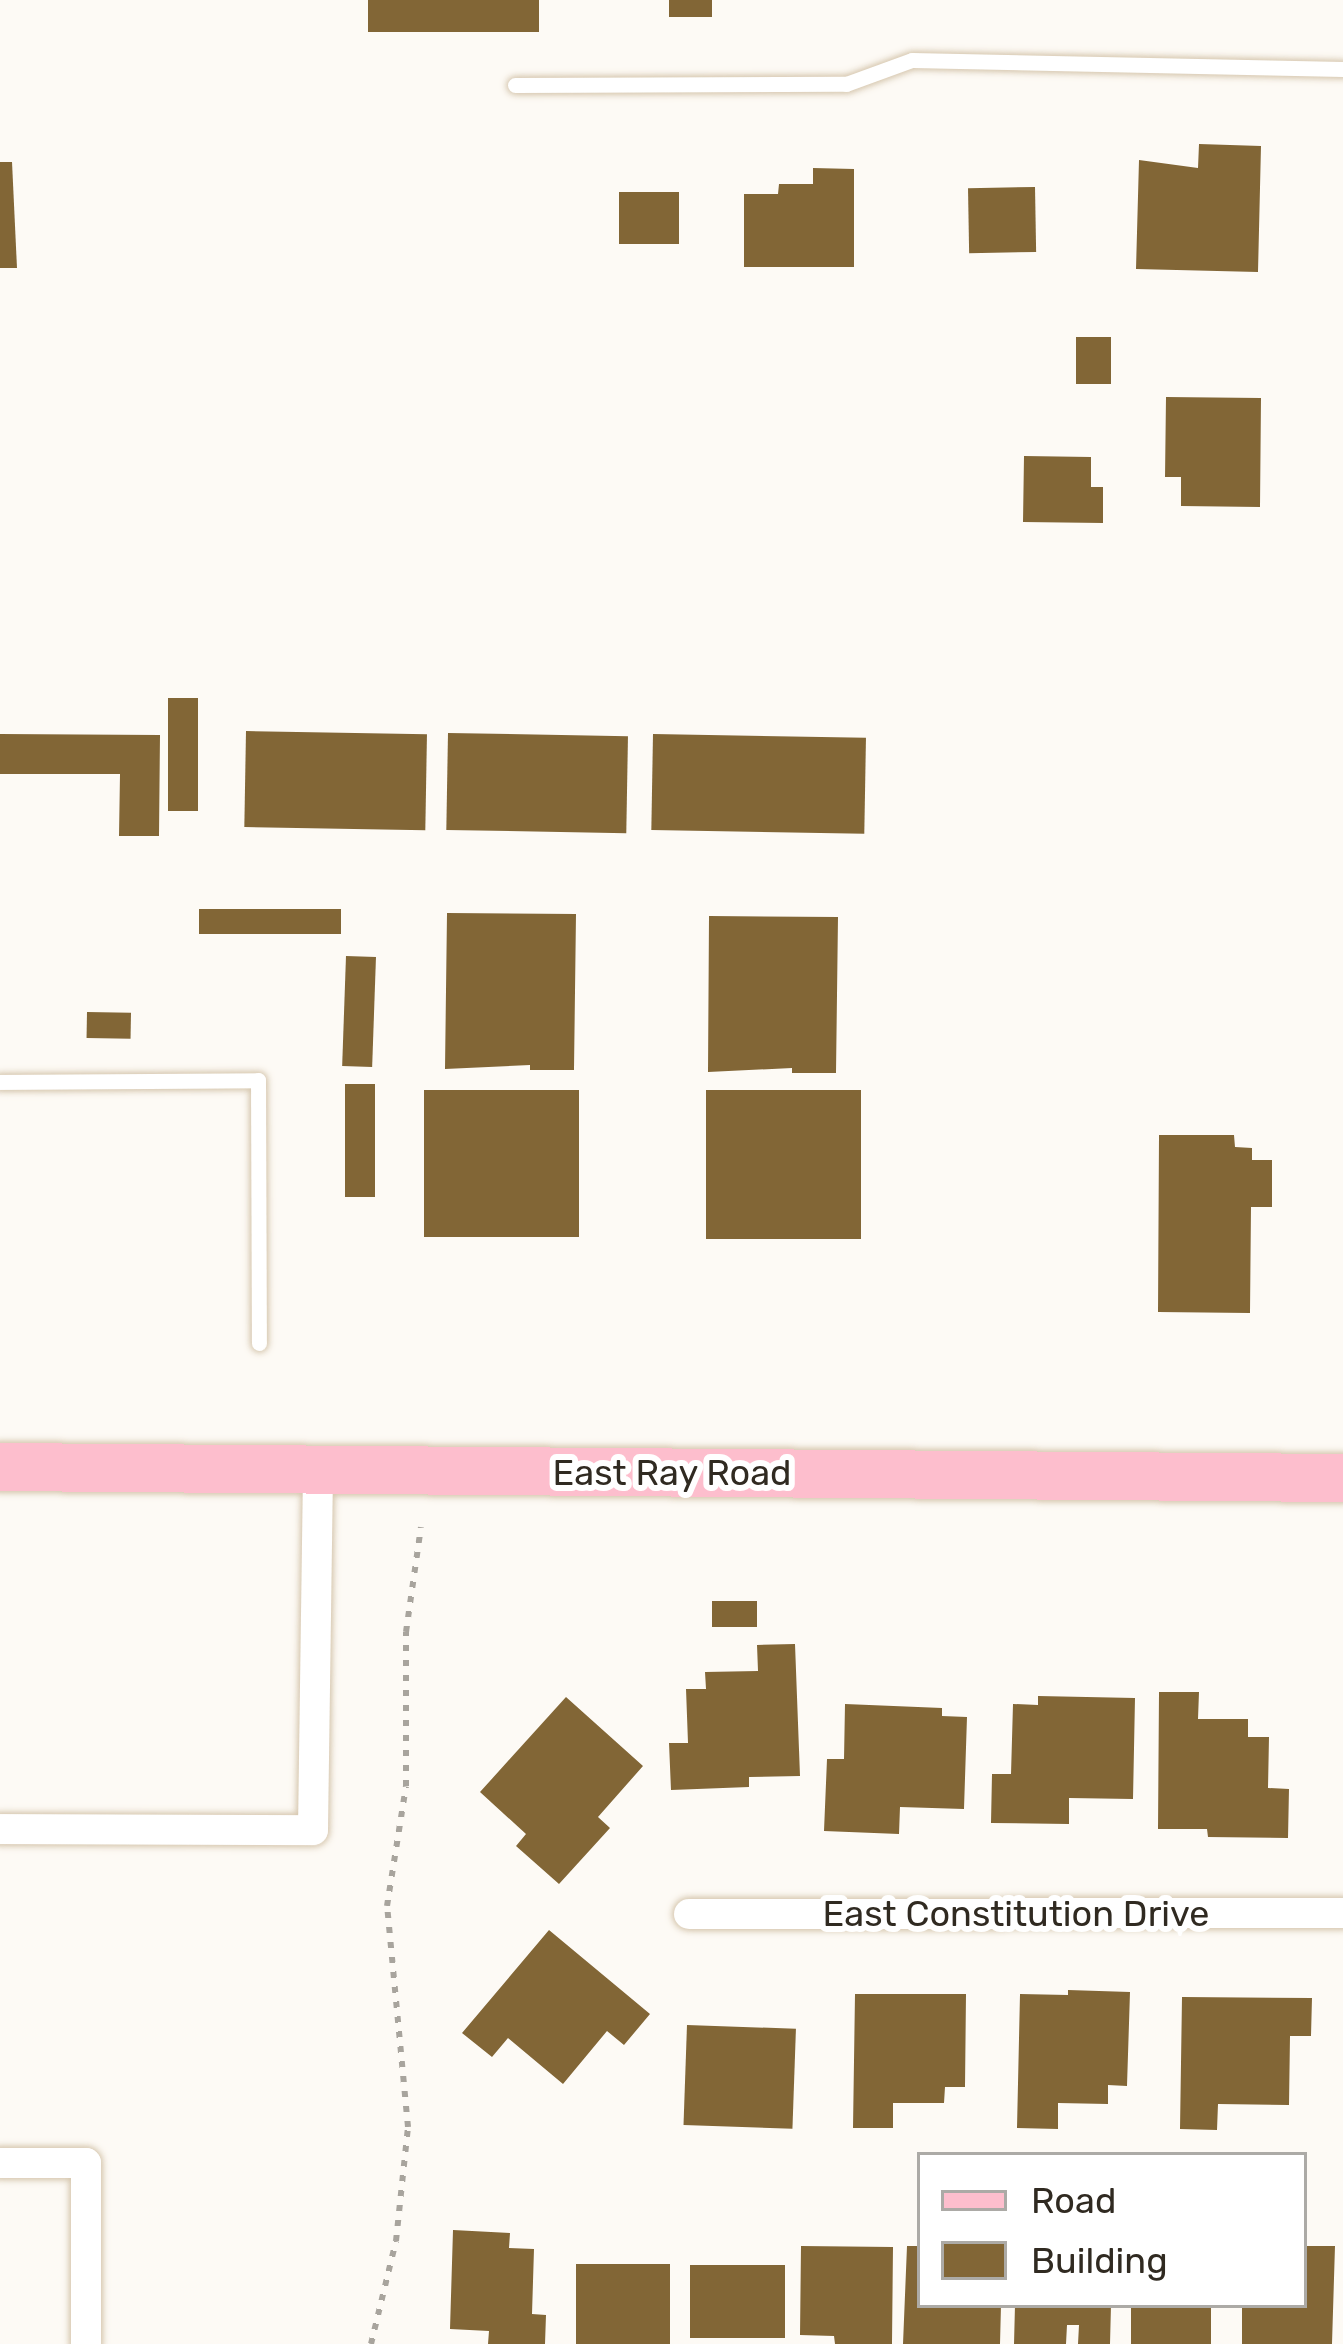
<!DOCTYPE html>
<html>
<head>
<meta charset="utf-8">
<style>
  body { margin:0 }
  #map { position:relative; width:1343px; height:2344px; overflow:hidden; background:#fdfaf5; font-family:Rubik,sans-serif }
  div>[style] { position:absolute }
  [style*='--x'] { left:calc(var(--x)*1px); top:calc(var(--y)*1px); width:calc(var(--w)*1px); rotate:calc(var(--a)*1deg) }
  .building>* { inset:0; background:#826636; transform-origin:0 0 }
  .path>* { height:6px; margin-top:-3px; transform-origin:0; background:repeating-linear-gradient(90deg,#a8a49d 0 6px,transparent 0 15px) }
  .roads { filter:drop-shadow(0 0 3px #d6c7af) drop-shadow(0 0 3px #d6c7af) }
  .service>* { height:15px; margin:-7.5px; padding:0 7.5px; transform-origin:7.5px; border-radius:7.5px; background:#fff }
  .minor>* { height:30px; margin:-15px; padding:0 15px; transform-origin:15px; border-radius:15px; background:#fff }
  .primary>* { height:48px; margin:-24px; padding:0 24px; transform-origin:24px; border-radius:24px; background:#fdbecd }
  span { translate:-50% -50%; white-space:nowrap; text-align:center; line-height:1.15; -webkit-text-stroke:12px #fff; paint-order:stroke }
  .street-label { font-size:36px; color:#302a21 }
  .legend { position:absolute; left:917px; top:2152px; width:390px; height:156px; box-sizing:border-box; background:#fff; border:3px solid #acaaa6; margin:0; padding:15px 21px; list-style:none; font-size:36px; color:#302a21 }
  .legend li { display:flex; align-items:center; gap:24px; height:60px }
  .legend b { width:60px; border:3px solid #acaaa6 }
</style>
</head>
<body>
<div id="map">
  <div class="building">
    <i style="left:368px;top:0;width:171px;height:32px"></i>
    <i style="left:669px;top:0;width:43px;height:17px"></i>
    <i style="clip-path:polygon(1199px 144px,1261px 146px,1258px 272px,1136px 269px,1139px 160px,1198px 168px)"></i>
    <i style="clip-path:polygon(0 162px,12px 162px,17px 268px,0 268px)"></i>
    <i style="clip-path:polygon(813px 168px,854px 169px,854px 267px,744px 267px,744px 194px,778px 194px,779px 184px,813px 184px)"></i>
    <i style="left:1035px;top:187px;width:65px;height:67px;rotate:89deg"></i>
    <i style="left:619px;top:192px;width:60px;height:52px"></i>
    <i style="left:1076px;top:337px;width:35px;height:47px"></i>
    <i style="clip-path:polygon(1166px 397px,1261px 398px,1260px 507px,1181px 506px,1181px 477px,1165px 477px)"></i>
    <i style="clip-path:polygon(1024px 456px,1091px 457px,1091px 487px,1103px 487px,1103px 523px,1023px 522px)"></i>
    <i style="left:168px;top:698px;width:30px;height:113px"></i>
    <i style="left:246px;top:731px;width:181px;height:96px;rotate:1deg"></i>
    <i style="left:448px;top:733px;width:180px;height:97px;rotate:1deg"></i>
    <i style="clip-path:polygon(0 734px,160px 735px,159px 836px,119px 836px,120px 774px,0 774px)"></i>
    <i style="left:653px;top:734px;width:213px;height:96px;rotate:1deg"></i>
    <i style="left:199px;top:909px;width:142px;height:25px"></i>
    <i style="clip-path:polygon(447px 913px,576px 914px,574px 1070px,530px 1070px,530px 1065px,445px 1069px)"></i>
    <i style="clip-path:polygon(709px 916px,838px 917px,836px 1073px,792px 1073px,792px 1068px,708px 1072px)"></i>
    <i style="left:346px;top:956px;width:30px;height:110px;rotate:2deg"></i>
    <i style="left:87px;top:1012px;width:44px;height:26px;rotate:1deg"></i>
    <i style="left:345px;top:1084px;width:30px;height:113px"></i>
    <i style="left:424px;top:1090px;width:155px;height:147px"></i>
    <i style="left:706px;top:1090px;width:155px;height:149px"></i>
    <i style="clip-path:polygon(1159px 1135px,1234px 1135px,1235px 1147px,1252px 1148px,1252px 1160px,1272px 1160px,1272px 1207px,1251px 1207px,1250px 1313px,1158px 1312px)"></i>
    <i style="left:712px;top:1601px;width:45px;height:26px"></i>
    <i style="clip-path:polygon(795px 1644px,800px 1776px,749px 1777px,749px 1787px,671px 1790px,669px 1743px,688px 1743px,686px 1689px,706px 1689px,705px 1672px,758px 1671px,757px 1645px)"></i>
    <i style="clip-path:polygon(1159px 1692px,1199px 1692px,1198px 1719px,1248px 1719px,1248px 1737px,1269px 1737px,1268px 1788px,1289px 1789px,1288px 1838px,1208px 1837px,1207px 1829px,1158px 1829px)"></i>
    <i style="clip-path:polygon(1038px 1696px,1135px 1698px,1133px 1799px,1069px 1798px,1069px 1824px,991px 1823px,992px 1774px,1011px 1774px,1013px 1704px,1038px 1705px)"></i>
    <i style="clip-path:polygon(566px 1697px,643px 1766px,598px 1817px,610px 1828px,559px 1884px,516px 1846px,526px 1834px,480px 1792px)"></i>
    <i style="clip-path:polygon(845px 1704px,942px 1708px,942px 1716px,967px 1717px,964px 1809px,900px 1807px,899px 1834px,824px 1831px,827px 1759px,844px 1759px)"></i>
    <i style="clip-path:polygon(549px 1930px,650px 2014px,624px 2045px,607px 2031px,563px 2084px,508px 2038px,492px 2057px,462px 2033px)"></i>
    <i style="clip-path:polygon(1068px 1990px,1130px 1992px,1127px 2086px,1108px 2085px,1108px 2104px,1058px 2103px,1058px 2129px,1017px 2128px,1020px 1994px,1068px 1995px)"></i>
    <i style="clip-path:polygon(855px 1994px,966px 1994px,965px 2087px,945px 2087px,944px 2103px,893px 2103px,893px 2128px,853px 2128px)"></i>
    <i style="clip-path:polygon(1182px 1997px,1312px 1998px,1311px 2036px,1290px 2036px,1289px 2105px,1218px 2104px,1217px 2130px,1180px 2129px)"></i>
    <i style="left:687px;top:2025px;width:109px;height:100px;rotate:2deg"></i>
    <i style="clip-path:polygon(453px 2230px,510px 2233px,509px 2248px,534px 2249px,532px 2314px,546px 2315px,545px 2344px,488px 2344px,489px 2331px,450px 2329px)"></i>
    <i style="clip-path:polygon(801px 2246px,893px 2247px,892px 2344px,835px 2344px,834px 2336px,800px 2335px)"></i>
    <i style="clip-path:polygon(907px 2246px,920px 2246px,920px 2305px,1001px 2305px,1000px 2344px,903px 2344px)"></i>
    <i style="clip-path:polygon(1304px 2246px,1335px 2246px,1332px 2344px,1242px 2344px,1242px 2305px,1304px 2305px)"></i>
    <i style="left:576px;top:2264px;width:94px;height:80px"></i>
    <i style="left:785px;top:2265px;width:73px;height:95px;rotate:90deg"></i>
    <i style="clip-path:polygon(1015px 2305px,1111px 2305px,1110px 2344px,1078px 2344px,1079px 2325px,1067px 2325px,1066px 2344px,1014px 2344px)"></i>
    <i style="left:1131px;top:2305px;width:80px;height:39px"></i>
  </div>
  <div class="path">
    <i style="--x:371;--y:2344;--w:106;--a:-76.4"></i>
    <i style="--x:396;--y:2241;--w:115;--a:-84"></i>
    <i style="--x:408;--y:2127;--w:222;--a:-95.4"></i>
    <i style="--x:387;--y:1906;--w:121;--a:-81"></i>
    <i style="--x:406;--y:1786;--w:154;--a:-90"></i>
    <i style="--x:406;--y:1632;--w:106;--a:-81.9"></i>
  </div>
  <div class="roads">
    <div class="service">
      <i style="--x:515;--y:85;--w:331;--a:-0.2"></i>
      <i style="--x:846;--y:84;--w:70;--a:-20"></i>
      <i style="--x:912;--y:60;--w:431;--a:1.2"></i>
      <i style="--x:0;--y:1082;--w:258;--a:-0.4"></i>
      <i style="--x:258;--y:1080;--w:263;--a:89.8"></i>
    </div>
    <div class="minor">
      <i style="--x:0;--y:1829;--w:313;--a:0.2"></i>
      <i style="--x:313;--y:1830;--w:360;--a:-89.2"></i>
      <i style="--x:689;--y:1914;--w:654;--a:-0.09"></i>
      <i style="--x:0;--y:2163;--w:86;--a:0"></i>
      <i style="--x:86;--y:2163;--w:181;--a:90"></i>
    </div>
    <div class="primary">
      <i style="--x:0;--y:1467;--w:1343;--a:0.47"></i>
    </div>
  </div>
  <div class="street-label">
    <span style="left:672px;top:1473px">East Ray Road</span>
    <span style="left:1016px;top:1914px">East Constitution Drive</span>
  </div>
  <ul class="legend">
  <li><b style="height:15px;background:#fdbecd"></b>Road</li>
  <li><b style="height:33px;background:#826636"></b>Building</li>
  </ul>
</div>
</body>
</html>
